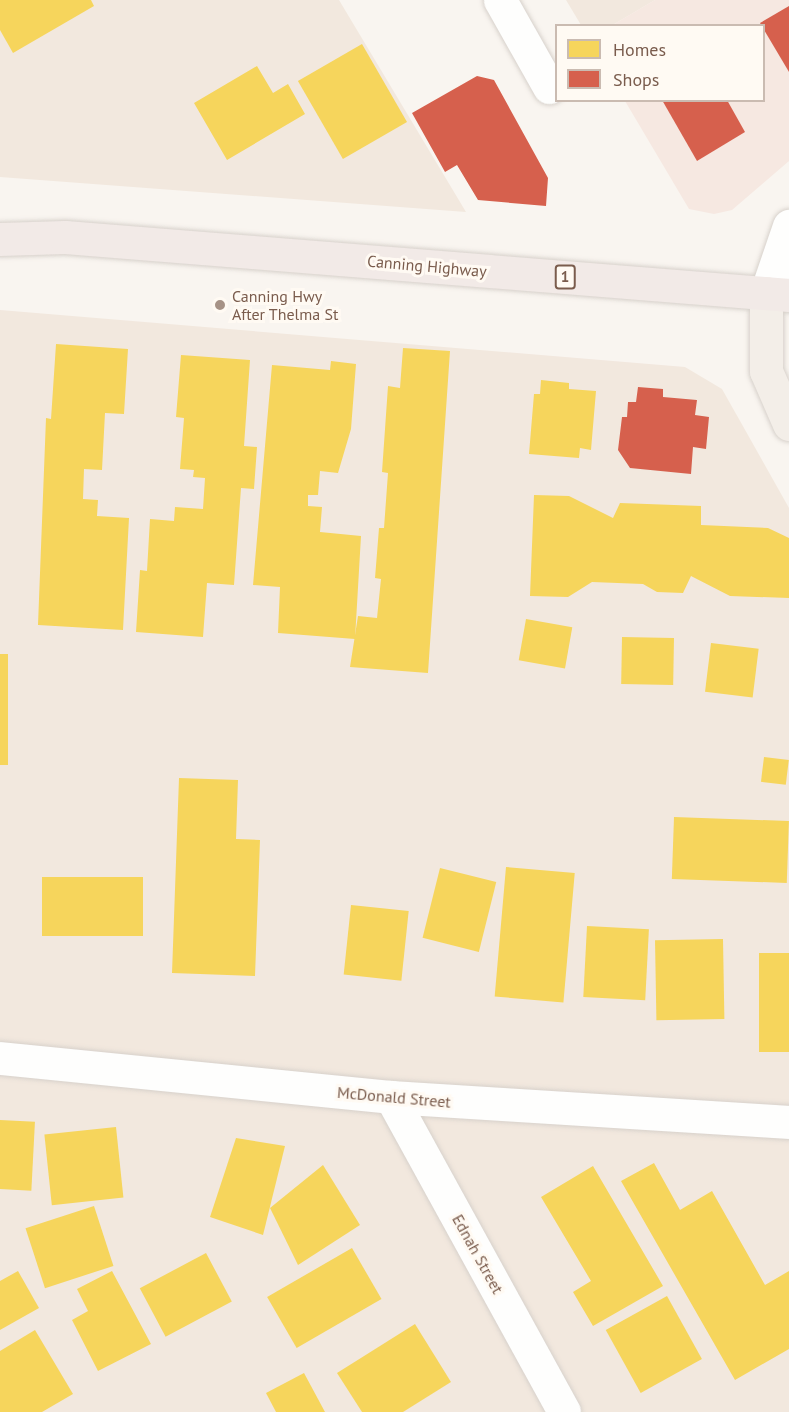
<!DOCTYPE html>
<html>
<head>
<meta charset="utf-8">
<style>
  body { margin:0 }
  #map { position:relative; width:789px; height:1412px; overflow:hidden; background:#f9f5f0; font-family:"PT Sans",sans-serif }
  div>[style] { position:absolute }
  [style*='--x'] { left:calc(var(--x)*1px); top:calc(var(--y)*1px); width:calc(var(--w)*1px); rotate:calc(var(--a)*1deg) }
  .residential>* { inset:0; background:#f2e8de }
  .commercial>* { inset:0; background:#f6e8e1 }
  .homes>* { inset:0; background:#f6d55c; transform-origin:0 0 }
  .shops>* { inset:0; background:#d6604d }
  .roads { filter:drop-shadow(0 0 2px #d7d1cb) drop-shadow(0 0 2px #d7d1cb) }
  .minor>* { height:33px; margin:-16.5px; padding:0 16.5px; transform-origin:16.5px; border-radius:16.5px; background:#fefefd }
  .major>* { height:33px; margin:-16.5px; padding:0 16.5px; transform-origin:16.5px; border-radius:16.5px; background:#f3eee8 }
  .highway>* { height:33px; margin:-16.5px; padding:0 16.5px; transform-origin:16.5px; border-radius:16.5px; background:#f2eae7 }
  .dots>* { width:16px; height:16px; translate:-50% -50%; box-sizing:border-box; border:3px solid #fffaf3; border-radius:50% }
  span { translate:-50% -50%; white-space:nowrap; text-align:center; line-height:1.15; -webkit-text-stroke:6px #fffaf3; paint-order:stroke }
  .shield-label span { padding:2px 4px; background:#fffaf3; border:2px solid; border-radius:4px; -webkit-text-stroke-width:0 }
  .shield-label { font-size:15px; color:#7a5c4d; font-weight:700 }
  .street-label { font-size:16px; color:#7a5c4d }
  .poi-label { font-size:16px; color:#7a5c4d }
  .left { translate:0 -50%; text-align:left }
  .legend { position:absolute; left:555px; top:24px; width:210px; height:78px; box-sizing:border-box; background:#fffaf3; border:2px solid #cabbb1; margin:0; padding:8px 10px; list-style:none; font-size:18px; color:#7a5c4d }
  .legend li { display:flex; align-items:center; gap:12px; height:30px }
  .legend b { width:30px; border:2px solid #cabbb1 }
</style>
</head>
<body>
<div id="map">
  <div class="residential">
    <i style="clip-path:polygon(0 0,339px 0,466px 212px,0 177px)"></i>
    <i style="clip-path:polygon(566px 0,655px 0,611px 26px,581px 25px)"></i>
    <i style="clip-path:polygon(0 310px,685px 367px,722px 389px,789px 508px,789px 1412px,0 1412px)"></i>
  </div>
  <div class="commercial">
    <i style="clip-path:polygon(655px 0,789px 0,789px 161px,732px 210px,714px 214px,689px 209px,625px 101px,764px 100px,764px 26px,611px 26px)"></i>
  </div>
  <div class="homes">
    <i style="clip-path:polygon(0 0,91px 0,94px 6px,13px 53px,0 30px)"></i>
    <i style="left:362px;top:44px;width:90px;height:74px;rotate:60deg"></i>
    <i style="clip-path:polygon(257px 66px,273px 93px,288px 84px,305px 114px,227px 160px,194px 103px)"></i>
    <i style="clip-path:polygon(56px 344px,128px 349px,124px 414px,105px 413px,102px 470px,84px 469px,83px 499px,98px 500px,97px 516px,129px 518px,123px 630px,38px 625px,46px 418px,51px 419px)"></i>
    <i style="clip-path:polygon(403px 348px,450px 351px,428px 673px,350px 667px,358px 616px,377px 618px,381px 579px,375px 578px,379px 528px,384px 528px,388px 473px,382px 472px,388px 386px,400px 388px)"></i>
    <i style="clip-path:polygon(181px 355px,250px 360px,244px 446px,257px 447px,254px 489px,241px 488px,234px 585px,207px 583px,203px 637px,136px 632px,140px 570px,147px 571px,150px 519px,174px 521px,175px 507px,203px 509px,205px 478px,193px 477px,194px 470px,180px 469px,184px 418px,176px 417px)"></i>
    <i style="clip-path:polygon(331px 361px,356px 364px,351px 429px,338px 473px,320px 471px,318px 495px,308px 495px,308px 506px,322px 507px,320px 532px,361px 536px,355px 639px,278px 633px,280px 587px,253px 585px,272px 365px,330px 370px)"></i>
    <i style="clip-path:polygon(541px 380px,569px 383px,569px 389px,596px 391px,591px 450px,580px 448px,579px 458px,529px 454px,534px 394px,540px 394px)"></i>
    <i style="clip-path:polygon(534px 495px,569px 496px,613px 518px,620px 503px,701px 506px,701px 525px,768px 528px,789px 538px,789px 598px,730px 596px,691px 576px,683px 593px,657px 592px,643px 584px,592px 582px,568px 597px,530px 596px)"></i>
    <i style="left:526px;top:619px;width:47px;height:42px;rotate:10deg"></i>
    <i style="left:622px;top:637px;width:52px;height:47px;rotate:1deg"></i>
    <i style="left:711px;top:643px;width:48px;height:49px;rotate:7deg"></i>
    <i style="left:0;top:654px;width:8px;height:111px"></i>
    <i style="left:764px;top:757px;width:25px;height:25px;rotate:7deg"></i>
    <i style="clip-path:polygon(179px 778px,238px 780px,236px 839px,260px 840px,255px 976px,172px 973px)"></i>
    <i style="left:674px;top:817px;width:115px;height:62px;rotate:2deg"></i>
    <i style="left:506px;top:867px;width:69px;height:130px;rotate:5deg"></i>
    <i style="left:440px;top:868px;width:58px;height:72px;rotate:14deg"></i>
    <i style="left:143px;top:877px;width:59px;height:101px;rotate:90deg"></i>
    <i style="left:351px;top:905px;width:58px;height:70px;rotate:6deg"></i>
    <i style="left:587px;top:926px;width:62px;height:71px;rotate:3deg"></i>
    <i style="left:723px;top:939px;width:80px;height:68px;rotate:89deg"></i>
    <i style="left:759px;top:953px;width:30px;height:99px"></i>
    <i style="left:0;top:1120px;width:35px;height:69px;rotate:3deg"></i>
    <i style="left:116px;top:1127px;width:71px;height:72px;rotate:84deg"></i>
    <i style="clip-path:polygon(236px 1138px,285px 1146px,263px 1235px,210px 1217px)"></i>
    <i style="clip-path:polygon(654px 1163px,680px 1210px,712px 1191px,765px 1285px,789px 1271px,789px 1349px,735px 1380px,621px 1181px)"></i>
    <i style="clip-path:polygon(323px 1165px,360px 1225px,298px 1265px,270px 1208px)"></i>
    <i style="clip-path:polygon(593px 1166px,663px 1286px,593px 1326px,573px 1292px,591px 1281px,541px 1197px)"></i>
    <i style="left:94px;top:1206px;width:63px;height:72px;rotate:72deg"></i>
    <i style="left:352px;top:1248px;width:59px;height:98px;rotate:60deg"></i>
    <i style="left:206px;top:1253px;width:55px;height:75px;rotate:62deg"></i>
    <i style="clip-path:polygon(18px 1271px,39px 1308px,0 1330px,0 1281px)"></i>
    <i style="clip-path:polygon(112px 1271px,151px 1344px,98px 1371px,72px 1320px,88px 1311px,77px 1289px)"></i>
    <i style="left:667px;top:1296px;width:72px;height:70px;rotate:61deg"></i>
    <i style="clip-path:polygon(415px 1324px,451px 1382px,403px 1412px,362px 1412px,337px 1373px)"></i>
    <i style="clip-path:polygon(35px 1330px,73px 1394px,42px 1412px,0 1412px,0 1351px)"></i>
    <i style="clip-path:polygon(304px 1373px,325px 1412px,276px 1412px,266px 1393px)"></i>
  </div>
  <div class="shops">
    <i style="clip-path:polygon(789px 6px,789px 72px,760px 23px)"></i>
    <i style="clip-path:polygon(477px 76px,494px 80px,548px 178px,546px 206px,478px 200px,457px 165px,445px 172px,412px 113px)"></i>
    <i style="clip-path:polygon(662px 100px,727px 100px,745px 132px,697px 161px)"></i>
    <i style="clip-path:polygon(638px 387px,663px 389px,663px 397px,697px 400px,695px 415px,709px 417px,706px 449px,693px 447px,691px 474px,630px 468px,618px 450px,622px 417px,627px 417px,628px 402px,636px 402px)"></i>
  </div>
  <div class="roads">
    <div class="minor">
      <i style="--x:500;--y:0;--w:100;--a:60.6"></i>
      <i style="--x:766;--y:293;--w:71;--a:-71.1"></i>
      <i style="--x:0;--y:1058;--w:393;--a:5.7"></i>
      <i style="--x:391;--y:1097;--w:399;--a:3.6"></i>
      <i style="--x:391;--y:1097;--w:359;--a:61.2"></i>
    </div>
    <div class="major">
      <i style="--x:766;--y:293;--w:78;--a:90"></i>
      <i style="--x:766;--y:371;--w:58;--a:66.5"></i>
    </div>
    <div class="highway">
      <i style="--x:0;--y:239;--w:65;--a:-1.8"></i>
      <i style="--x:65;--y:237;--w:726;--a:4.58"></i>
    </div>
  </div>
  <div class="dots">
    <i style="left:220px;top:305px;background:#a69286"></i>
  </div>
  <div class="shield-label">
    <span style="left:565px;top:277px">1</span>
  </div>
  <div class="street-label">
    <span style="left:427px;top:266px;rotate:5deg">Canning Highway</span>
    <span style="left:394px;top:1097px;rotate:5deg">McDonald Street</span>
    <span style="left:478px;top:1254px;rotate:61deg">Ednah Street</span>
  </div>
  <div class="poi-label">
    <span class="left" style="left:232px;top:305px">Canning Hwy<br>After Thelma St</span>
  </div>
  <ul class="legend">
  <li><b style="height:16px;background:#f6d55c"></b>Homes</li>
  <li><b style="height:16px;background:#d6604d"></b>Shops</li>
  </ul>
</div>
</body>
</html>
